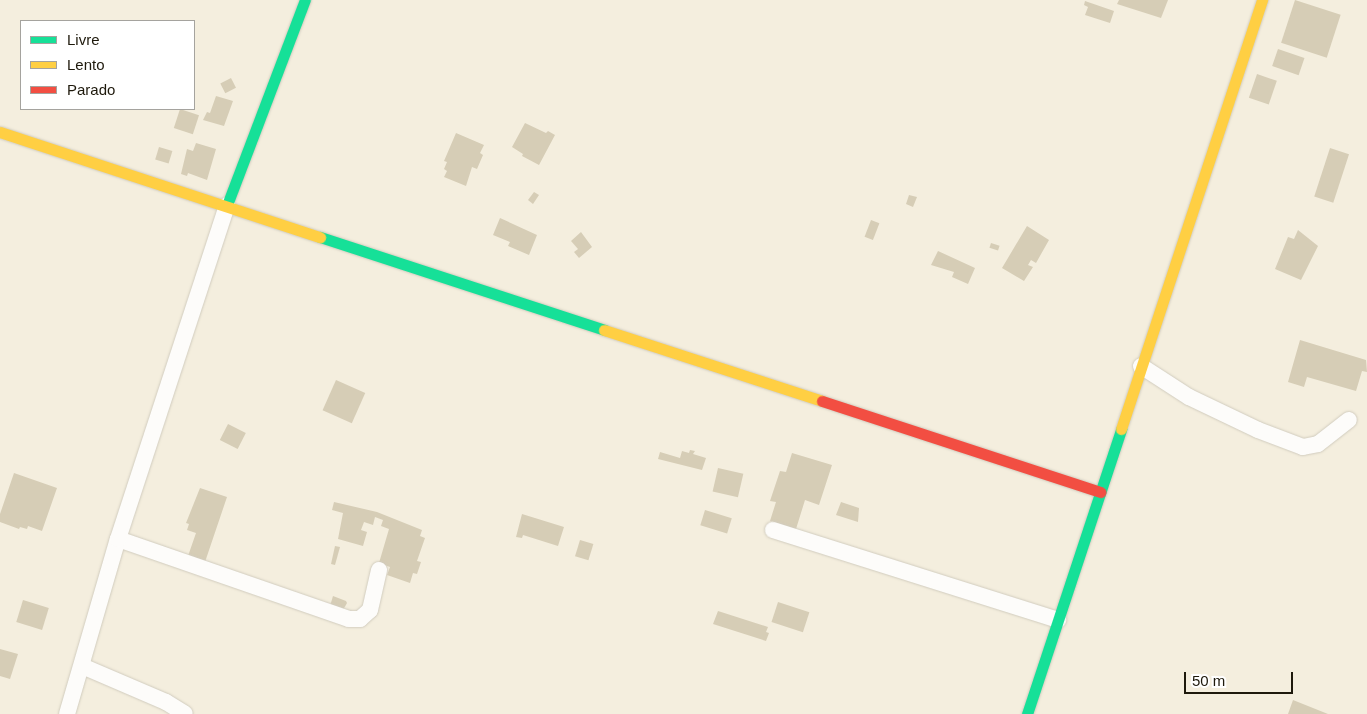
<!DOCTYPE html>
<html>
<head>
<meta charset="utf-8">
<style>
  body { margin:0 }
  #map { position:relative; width:1367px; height:714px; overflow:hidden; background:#f4eede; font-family:Helvetica,sans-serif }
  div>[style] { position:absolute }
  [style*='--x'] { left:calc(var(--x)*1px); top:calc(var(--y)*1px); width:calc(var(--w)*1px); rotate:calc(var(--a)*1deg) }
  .building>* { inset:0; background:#d6cdb6; transform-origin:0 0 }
  .roads { filter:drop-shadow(0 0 1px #d1ccbe) drop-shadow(0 0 1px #d1ccbe) }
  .street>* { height:16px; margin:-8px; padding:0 8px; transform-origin:8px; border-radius:8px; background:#fdfcfa }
  .fast>* { height:11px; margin:-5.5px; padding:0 5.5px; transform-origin:5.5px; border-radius:5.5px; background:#16e098 }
  .slow>* { height:11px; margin:-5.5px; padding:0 5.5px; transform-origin:5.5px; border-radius:5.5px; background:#ffcf43 }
  .jam>* { height:11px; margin:-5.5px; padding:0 5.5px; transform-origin:5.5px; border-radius:5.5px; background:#f24e42 }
  span { translate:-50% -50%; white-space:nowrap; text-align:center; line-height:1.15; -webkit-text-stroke:4.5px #fff; paint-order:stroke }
  .legend { position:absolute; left:20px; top:20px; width:175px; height:90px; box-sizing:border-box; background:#fff; border:1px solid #a5a39e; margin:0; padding:6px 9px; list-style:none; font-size:15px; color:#1e190c }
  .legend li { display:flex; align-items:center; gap:10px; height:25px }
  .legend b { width:25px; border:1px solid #a5a39e }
  .scale { position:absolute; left:1184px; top:672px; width:109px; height:22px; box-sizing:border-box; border:2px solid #1e190c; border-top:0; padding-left:6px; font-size:15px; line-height:18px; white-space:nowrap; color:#1e190c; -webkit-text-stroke:4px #fff; paint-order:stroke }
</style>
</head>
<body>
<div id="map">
  <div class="building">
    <i style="clip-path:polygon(1119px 0,1168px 0,1161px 18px,1117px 4px)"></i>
    <i style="left:1295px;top:0;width:48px;height:45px;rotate:18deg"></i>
    <i style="clip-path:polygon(1085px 1px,1114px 11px,1110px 23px,1085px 15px,1088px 7px,1084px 5px)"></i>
    <i style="left:1278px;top:49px;width:28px;height:18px;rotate:19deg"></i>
    <i style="left:1257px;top:74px;width:21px;height:25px;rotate:19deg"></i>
    <i style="left:231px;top:78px;width:11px;height:12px;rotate:63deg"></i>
    <i style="clip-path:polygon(216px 96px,233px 101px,224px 126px,203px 120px,207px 112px,210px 113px)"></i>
    <i style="left:180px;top:109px;width:20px;height:20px;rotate:18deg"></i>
    <i style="clip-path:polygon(525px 123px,546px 133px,548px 131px,555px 135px,539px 165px,522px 156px,523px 154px,512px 147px)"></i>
    <i style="clip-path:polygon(456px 133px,484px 145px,480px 153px,483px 155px,477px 169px,472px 167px,466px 186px,444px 177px,447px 171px,444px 169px,447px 162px,444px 161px)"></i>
    <i style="clip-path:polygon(196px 143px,216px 149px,207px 180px,188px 173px,187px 176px,181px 174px,187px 149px,193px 151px)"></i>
    <i style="left:159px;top:147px;width:14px;height:13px;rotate:17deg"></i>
    <i style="left:1330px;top:148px;width:20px;height:51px;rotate:18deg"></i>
    <i style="clip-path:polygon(534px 192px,539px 195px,533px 204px,528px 200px)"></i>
    <i style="clip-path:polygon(909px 195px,917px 197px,913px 207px,906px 204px)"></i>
    <i style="clip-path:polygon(500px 218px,537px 235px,529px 255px,508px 246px,510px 242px,493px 235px)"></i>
    <i style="left:871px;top:220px;width:9px;height:18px;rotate:21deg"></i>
    <i style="clip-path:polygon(1027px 226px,1049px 240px,1036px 263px,1031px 260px,1028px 265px,1033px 267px,1024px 281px,1002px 268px)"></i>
    <i style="clip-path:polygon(1298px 230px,1318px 246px,1301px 280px,1275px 269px,1288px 237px,1294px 239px)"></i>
    <i style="clip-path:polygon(581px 232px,592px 247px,579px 258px,574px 252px,578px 249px,571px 241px)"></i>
    <i style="left:991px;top:243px;width:9px;height:5px;rotate:18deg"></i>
    <i style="clip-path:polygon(938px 251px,975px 268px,968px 284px,952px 277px,954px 272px,931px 265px)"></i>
    <i style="clip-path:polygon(1300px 340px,1366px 360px,1367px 372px,1362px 371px,1356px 391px,1307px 377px,1304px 387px,1288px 382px)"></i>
    <i style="left:336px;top:380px;width:32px;height:33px;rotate:24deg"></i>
    <i style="left:228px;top:424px;width:20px;height:18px;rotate:27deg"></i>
    <i style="clip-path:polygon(690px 450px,695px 451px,693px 454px,706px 458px,702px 470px,658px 459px,660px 452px,680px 458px,682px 451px,689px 453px)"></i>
    <i style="clip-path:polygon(792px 453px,832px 465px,819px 505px,805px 500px,796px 529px,770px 521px,776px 502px,770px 501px,780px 471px,786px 472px)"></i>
    <i style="left:718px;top:468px;width:26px;height:24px;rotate:13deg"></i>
    <i style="clip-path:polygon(14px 473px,57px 488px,42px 531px,28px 526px,27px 529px,20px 527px,19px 529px,0 522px,0 514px)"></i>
    <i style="clip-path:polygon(200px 488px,227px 497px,205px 562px,188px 556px,196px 533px,187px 530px,189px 524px,186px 523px)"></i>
    <i style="clip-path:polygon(334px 502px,377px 512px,422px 530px,420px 536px,425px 538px,417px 561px,421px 562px,417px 574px,413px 573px,410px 583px,387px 575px,390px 567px,379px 563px,389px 529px,381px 526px,383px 520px,375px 517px,373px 525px,364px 522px,361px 530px,367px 532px,363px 546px,338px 539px,343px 513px,332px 510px)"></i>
    <i style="clip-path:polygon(841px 502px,859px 508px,858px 522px,836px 515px)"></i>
    <i style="left:705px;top:510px;width:28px;height:16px;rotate:17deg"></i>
    <i style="clip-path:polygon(522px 514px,564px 527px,558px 546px,523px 535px,522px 538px,516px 537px)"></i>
    <i style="left:580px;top:540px;width:14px;height:17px;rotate:17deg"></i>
    <i style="clip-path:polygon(335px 546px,340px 547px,335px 565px,331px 564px)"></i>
    <i style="clip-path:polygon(333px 596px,346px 601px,347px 603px,343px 610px,330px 606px)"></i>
    <i style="left:23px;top:600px;width:27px;height:23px;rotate:17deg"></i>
    <i style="left:778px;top:602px;width:33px;height:21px;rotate:18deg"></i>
    <i style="clip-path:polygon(718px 611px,768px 627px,766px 632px,769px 633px,766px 641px,713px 624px)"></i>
    <i style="clip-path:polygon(0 649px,18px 654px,10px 679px,0 676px)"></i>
    <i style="clip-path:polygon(1293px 700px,1328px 714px,1288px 714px)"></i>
  </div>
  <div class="roads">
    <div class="street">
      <i style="--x:1141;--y:366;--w:57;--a:32.9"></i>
      <i style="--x:1189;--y:397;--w:76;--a:25.6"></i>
      <i style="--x:1258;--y:430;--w:48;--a:20.7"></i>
      <i style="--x:1303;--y:447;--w:15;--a:-11"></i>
      <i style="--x:1318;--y:444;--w:39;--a:-38"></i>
      <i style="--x:773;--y:530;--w:299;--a:17.5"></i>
      <i style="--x:118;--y:539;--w:244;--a:19.1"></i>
      <i style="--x:349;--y:619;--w:11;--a:0"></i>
      <i style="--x:360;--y:619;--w:13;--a:-42"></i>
      <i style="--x:370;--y:610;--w:41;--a:-77.3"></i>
      <i style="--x:82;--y:666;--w:91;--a:23.2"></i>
      <i style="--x:166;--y:702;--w:22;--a:32"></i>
      <i style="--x:67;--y:714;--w:182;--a:-73.8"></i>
      <i style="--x:118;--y:539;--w:351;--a:-71.9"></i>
    </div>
    <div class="fast">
      <i style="--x:227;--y:205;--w:219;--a:-69.2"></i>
      <i style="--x:320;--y:237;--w:299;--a:18.1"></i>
      <i style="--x:1027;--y:714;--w:300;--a:-71.7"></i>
    </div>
    <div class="slow">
      <i style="--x:0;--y:132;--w:337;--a:18.2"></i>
      <i style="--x:604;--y:330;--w:229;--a:18"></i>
      <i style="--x:1121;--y:429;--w:452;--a:-71.8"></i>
    </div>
    <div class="jam">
      <i style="--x:822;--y:401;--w:293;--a:18.1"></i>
    </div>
  </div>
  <ul class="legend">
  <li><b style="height:6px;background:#16e098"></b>Livre</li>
  <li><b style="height:6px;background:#ffcf43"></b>Lento</li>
  <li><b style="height:6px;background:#f24e42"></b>Parado</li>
  </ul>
  <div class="scale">50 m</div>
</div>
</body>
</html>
